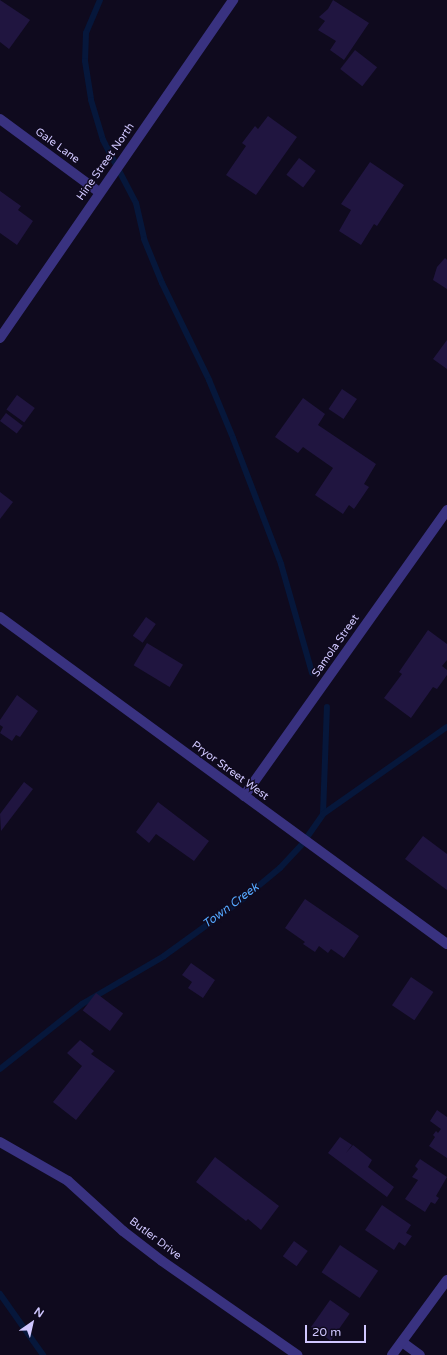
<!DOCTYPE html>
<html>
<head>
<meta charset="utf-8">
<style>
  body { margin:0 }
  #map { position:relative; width:447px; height:1355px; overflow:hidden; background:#0f0a1e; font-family:"Varela Round",sans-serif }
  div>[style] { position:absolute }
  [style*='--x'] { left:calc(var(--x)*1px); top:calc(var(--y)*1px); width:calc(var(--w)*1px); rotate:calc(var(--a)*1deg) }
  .stream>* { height:6px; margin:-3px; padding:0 3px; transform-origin:3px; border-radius:3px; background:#06173b }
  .building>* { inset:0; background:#201540; transform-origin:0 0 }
  .minor>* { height:10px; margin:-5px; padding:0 5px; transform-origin:5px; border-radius:5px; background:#393280 }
  .tertiary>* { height:10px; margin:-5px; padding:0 5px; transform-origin:5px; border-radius:5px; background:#393280 }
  span { translate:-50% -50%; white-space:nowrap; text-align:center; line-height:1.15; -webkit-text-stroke:3px #0f0a1e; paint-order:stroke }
  .street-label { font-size:11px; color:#d0c7ff }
  .water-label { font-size:12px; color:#55a8ff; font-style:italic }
  .north { position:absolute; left:12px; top:1303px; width:40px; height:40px; -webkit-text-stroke:3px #0f0a1e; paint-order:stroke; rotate:34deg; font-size:11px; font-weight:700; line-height:16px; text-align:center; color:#d0c7ff }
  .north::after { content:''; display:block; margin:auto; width:14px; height:18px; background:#d0c7ff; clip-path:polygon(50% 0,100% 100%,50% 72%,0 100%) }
  .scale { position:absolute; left:305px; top:1325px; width:61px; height:18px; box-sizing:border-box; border:2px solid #d0c7ff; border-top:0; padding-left:5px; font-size:12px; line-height:14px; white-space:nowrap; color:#d0c7ff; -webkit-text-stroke:3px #0f0a1e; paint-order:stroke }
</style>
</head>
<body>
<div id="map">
  <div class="stream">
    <i style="--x:100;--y:0;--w:36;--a:113"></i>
    <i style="--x:86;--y:33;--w:28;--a:92"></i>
    <i style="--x:85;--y:61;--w:39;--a:81"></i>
    <i style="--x:91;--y:100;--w:42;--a:73.3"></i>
    <i style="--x:103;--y:140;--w:71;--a:62.4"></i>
    <i style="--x:136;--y:203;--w:37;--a:77"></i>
    <i style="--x:144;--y:239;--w:48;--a:67.8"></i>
    <i style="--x:162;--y:283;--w:108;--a:64.1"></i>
    <i style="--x:209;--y:380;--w:63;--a:67.5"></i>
    <i style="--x:233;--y:438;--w:135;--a:69.1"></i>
    <i style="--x:281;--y:564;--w:113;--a:74.1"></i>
    <i style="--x:323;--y:814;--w:107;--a:-87.9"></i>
    <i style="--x:0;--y:1069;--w:105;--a:-38.4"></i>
    <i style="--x:82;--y:1004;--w:95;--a:-30.3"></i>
    <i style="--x:164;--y:956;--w:99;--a:-35.9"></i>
    <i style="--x:244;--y:898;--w:47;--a:-39.8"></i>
    <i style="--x:280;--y:868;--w:34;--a:-47"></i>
    <i style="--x:303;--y:843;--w:35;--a:-55"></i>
    <i style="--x:323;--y:814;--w:151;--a:-35.1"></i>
    <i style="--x:0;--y:1294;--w:75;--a:54.8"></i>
  </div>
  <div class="building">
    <i style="clip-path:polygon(0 0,30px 20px,9px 49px,0 42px)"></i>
    <i style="clip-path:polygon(333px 0,369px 23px,344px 60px,330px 50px,336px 41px,318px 30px,325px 21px,319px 17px,328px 9px)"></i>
    <i style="left:355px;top:50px;width:28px;height:24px;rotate:38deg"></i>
    <i style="clip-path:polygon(268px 116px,297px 137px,256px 195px,226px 175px,246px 146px,242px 143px,255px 126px,258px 129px)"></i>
    <i style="left:299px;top:158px;width:21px;height:21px;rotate:37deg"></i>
    <i style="clip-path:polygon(370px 162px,404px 185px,377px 226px,374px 224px,361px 245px,339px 231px,351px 210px,341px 204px)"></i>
    <i style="clip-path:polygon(0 191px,21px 206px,18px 210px,33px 221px,17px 245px,0 233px)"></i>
    <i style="clip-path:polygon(445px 258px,447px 260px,447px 289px,433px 280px,437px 267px)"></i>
    <i style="clip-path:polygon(447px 340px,447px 369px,433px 359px)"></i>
    <i style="left:342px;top:389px;width:18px;height:24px;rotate:34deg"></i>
    <i style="left:17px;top:395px;width:22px;height:18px;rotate:36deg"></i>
    <i style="clip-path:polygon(303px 398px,325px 414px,318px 425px,376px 464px,364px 484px,369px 487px,354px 509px,349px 505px,343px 514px,315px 495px,333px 468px,303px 447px,298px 453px,275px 437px)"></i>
    <i style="left:6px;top:413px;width:21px;height:10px;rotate:37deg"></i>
    <i style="clip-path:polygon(0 492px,13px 502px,0 519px)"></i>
    <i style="left:146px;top:617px;width:12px;height:23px;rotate:35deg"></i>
    <i style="clip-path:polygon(428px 630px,447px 644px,447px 660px,442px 666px,447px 670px,447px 675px,437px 689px,433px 687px,411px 718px,384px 698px,402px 674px,399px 672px)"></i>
    <i style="left:147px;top:643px;width:42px;height:26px;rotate:31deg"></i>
    <i style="clip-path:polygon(17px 695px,38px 711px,20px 737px,16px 735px,12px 741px,0 733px,3px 727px,0 725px,0 720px)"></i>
    <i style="clip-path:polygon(24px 782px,33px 789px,1px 831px,0 814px)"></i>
    <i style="clip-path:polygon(158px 802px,209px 841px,194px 861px,156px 834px,149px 843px,136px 832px)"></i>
    <i style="clip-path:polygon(423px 836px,447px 854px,447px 890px,405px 859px)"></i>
    <i style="clip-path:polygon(305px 899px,359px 936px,344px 958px,331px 949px,328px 953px,319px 946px,315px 952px,303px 944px,305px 942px,285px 928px)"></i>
    <i style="clip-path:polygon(191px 963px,215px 980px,203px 998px,188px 988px,192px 982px,182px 975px)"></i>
    <i style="left:411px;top:977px;width:27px;height:34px;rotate:34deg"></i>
    <i style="left:96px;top:993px;width:34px;height:22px;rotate:37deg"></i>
    <i style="clip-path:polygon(80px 1040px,94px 1051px,91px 1054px,115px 1071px,76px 1120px,53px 1102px,82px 1066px,67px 1053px)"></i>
    <i style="clip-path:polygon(437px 1110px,447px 1117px,447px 1158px,429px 1146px,435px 1137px,433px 1135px,436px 1131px,438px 1133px,441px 1129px,430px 1121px)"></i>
    <i style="clip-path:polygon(340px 1137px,352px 1145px,346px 1153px,353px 1145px,372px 1160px,368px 1167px,394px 1187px,387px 1197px,328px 1153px)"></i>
    <i style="clip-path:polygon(215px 1157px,279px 1206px,261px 1230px,248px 1219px,246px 1221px,196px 1182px)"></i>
    <i style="clip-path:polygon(420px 1159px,447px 1177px,436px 1196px,439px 1198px,435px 1204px,431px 1202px,425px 1212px,405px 1199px,418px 1180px,412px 1177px,418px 1169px,415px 1166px)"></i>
    <i style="clip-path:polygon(382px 1205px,411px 1225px,406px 1233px,412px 1236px,405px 1246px,399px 1242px,394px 1250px,365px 1230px)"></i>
    <i style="left:294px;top:1241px;width:17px;height:19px;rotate:36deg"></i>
    <i style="left:340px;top:1245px;width:46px;height:33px;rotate:34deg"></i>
    <i style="left:330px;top:1300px;width:24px;height:33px;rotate:35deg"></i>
  </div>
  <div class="minor">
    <i style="--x:0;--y:119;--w:123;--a:36.4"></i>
    <i style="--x:0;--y:617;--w:554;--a:36.19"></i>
    <i style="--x:244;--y:796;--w:351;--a:-54.6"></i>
    <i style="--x:0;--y:1142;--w:78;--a:29.8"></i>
    <i style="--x:68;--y:1181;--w:74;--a:42.3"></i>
    <i style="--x:123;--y:1231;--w:49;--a:37.6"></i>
    <i style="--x:162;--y:1261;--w:165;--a:34.8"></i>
    <i style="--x:402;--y:1342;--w:22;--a:36"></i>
    <i style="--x:392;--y:1355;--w:93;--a:-53.7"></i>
  </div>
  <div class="tertiary">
    <i style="--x:0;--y:338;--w:411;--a:-55.4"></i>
  </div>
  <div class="street-label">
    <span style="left:57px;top:146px;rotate:36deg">Gale Lane</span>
    <span style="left:106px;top:162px;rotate:-55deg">Hine Street North</span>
    <span style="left:336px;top:646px;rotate:-55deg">Samola Street</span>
    <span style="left:230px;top:771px;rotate:36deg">Pryor Street West</span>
    <span style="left:155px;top:1239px;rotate:37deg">Butler Drive</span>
  </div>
  <div class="water-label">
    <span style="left:231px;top:906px;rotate:-37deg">Town Creek</span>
  </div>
  <div class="north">N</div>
  <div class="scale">20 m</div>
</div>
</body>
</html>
